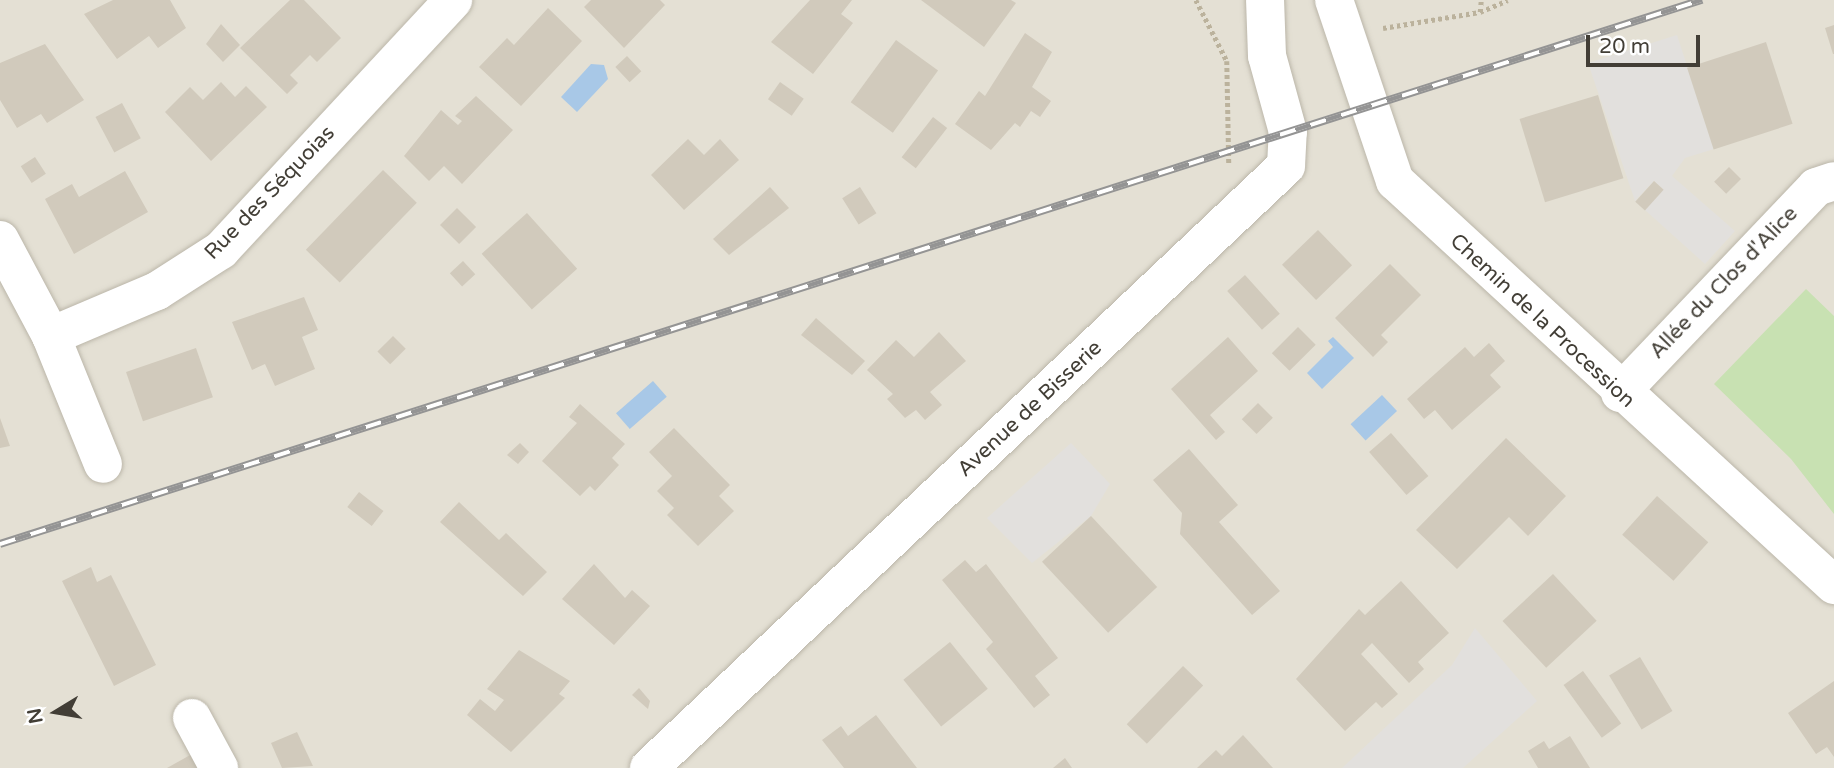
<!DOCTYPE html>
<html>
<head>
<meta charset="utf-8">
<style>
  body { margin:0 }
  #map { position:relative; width:1834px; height:768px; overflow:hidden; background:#f0eee5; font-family:"Varela Round",sans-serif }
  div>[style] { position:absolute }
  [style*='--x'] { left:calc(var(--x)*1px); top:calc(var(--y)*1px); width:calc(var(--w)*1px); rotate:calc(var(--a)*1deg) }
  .residential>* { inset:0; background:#e4e0d4; transform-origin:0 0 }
  .green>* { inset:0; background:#c8e1b2 }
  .parking>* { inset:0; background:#e2e0dd }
  .water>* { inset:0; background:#a8c8e7; transform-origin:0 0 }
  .building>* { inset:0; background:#d1cabc; transform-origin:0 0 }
  .path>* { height:4.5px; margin-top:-2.25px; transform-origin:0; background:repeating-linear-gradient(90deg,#bbb29c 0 3.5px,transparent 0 7px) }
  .roads { filter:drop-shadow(0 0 2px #bbb6a9) drop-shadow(0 0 2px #bbb6a9) }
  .minor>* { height:38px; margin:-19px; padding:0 19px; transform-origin:19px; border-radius:19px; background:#fff }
  .rail>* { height:8px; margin-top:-4px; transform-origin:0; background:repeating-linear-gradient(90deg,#fff 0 16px,#949494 0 32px); box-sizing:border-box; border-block:2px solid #949494 }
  span { translate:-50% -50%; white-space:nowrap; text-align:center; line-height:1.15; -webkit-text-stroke:5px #fff; paint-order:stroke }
  .street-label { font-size:21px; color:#423e36 }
  .north { position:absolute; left:21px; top:677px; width:70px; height:70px; -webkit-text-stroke:5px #fff; paint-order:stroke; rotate:259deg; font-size:19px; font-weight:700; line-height:28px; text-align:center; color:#423e36 }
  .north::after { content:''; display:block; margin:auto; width:24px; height:32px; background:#423e36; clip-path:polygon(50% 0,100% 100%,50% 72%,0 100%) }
  .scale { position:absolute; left:1586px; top:35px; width:114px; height:32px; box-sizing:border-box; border:4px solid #423e36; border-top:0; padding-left:9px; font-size:21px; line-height:24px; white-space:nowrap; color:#423e36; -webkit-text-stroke:5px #fff; paint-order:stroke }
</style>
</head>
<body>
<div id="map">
  <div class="residential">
    <i style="left:0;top:0;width:1834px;height:768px"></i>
  </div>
  <div class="green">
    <i style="clip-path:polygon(1806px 289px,1834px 316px,1834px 514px,1791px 459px,1714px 384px)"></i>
  </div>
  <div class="parking">
    <i style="clip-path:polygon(1677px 35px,1714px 149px,1685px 158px,1672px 176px,1735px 231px,1705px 264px,1645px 210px,1663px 189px,1654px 181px,1635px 201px,1588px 63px)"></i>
    <i style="clip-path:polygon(1071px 443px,1110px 484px,1091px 516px,1032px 563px,987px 518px)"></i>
    <i style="clip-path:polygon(1475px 628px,1537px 701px,1463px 768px,1342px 768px,1452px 665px)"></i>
  </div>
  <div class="water">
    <i style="clip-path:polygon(591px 64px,604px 65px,608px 79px,577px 112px,561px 97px)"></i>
    <i style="clip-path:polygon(1333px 337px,1354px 358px,1322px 389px,1307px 373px,1333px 347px,1328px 341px)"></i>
    <i style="left:653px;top:381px;width:21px;height:49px;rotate:49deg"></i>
    <i style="left:1382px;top:395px;width:22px;height:43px;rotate:47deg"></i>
  </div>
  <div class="building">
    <i style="clip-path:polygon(113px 0,170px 0,186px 28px,158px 48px,149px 36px,117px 59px,84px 14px)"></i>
    <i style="clip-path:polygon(290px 0,304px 0,341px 38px,317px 62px,310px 55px,290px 75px,298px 83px,287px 94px,240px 48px)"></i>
    <i style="clip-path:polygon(591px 0,660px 0,665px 5px,624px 48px,584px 7px)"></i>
    <i style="clip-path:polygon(810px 0,852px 0,841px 14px,853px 23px,813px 74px,771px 42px)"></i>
    <i style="clip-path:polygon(921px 0,1011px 0,1016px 3px,984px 47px)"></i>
    <i style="clip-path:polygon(548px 8px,582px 41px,521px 106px,479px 67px,507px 38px,514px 45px)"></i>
    <i style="clip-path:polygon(221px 24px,240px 45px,223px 62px,206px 44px)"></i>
    <i style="clip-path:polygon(1834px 25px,1834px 54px,1833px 54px,1825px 28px)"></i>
    <i style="clip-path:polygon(1025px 33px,1052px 52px,1032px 87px,1051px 101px,1040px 117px,1031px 111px,1020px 127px,1015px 123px,991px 150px,955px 124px,979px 91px,985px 96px)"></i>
    <i style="left:896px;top:40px;width:52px;height:77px;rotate:36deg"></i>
    <i style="left:1766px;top:42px;width:86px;height:83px;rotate:72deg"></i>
    <i style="clip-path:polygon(45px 44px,84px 100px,47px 123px,41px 114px,17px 128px,0 100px,0 63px)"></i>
    <i style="left:627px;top:56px;width:21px;height:16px;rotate:47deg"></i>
    <i style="clip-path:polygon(221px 82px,235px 97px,246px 86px,267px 107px,211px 161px,165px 112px,190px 87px,203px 100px)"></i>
    <i style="left:780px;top:82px;width:29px;height:21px;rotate:35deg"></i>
    <i style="left:1598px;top:95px;width:87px;height:82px;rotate:73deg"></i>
    <i style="clip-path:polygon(476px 96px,513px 130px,462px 184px,444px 166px,429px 181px,404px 156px,441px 110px,458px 125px,462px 121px,455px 116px)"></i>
    <i style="left:122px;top:103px;width:40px;height:30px;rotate:62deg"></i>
    <i style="left:933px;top:117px;width:18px;height:51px;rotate:38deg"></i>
    <i style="clip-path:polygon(688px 139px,704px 155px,720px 139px,739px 160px,684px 210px,651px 175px)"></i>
    <i style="left:35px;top:157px;width:20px;height:17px;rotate:57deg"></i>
    <i style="left:1729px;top:167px;width:17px;height:21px;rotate:45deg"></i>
    <i style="left:383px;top:170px;width:47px;height:111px;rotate:44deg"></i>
    <i style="clip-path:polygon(125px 171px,148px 212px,74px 254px,45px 199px,72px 184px,79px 197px)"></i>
    <i style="left:1654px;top:181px;width:13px;height:28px;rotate:42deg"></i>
    <i style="clip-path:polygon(770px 187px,789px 208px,729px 255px,713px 239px)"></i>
    <i style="left:860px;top:187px;width:31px;height:21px;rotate:58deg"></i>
    <i style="left:457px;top:208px;width:27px;height:24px;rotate:45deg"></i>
    <i style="left:527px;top:213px;width:75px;height:61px;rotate:48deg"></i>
    <i style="left:1318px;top:230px;width:49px;height:50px;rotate:46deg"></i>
    <i style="left:463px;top:261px;width:18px;height:18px;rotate:47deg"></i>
    <i style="clip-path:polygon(1390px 264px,1421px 295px,1381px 335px,1388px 342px,1373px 357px,1335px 318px)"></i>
    <i style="left:1245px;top:275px;width:52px;height:24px;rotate:48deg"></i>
    <i style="clip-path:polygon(304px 297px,318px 330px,302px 337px,315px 369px,275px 386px,265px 364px,252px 370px,232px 322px)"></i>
    <i style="clip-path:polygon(816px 318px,865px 361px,852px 375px,801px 335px)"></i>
    <i style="left:1298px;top:327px;width:25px;height:37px;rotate:45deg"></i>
    <i style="clip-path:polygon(939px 332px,966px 361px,930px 392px,942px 405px,925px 420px,916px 410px,905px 418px,887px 399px,893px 394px,867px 370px,896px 340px,914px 357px)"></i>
    <i style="left:393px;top:336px;width:18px;height:22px;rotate:45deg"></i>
    <i style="clip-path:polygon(1228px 337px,1258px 371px,1210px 415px,1225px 432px,1216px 440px,1171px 389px)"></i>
    <i style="clip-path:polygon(1489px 343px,1505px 361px,1490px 375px,1501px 387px,1452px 430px,1435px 410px,1424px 419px,1407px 399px,1465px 347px,1474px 357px)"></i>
    <i style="left:196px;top:348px;width:52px;height:74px;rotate:71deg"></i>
    <i style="left:1258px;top:403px;width:21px;height:23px;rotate:45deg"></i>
    <i style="clip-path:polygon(580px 404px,625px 444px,612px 458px,619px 465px,595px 491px,590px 486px,580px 496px,542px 461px,577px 423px,569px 417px)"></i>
    <i style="clip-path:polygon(0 418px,10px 446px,0 448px)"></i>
    <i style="clip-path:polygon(674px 428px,730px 485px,719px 496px,734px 511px,698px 546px,667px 515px,674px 508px,657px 491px,672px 476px,649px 452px)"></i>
    <i style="left:1391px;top:433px;width:57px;height:29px;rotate:49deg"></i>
    <i style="clip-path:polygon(1506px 438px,1566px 496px,1528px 536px,1509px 517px,1457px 569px,1416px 530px)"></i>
    <i style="clip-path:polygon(520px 443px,529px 452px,518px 464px,507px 455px)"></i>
    <i style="clip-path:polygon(1189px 449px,1238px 505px,1219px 522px,1280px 591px,1252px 615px,1180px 534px,1182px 513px,1153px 480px)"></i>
    <i style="left:359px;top:492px;width:31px;height:19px;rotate:38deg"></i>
    <i style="left:1657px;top:496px;width:69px;height:52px;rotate:42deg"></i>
    <i style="clip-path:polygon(459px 502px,499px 540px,506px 533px,547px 572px,523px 596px,440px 522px)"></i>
    <i style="left:1091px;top:516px;width:97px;height:67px;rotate:47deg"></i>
    <i style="clip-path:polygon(965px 560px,976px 572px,986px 564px,1058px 658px,1035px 676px,1050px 695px,1034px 708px,986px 649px,993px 642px,942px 580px)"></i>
    <i style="clip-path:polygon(594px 564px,625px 598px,632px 590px,650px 606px,614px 645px,562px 599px)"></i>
    <i style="clip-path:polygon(91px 567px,97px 582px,111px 575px,156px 665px,114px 686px,62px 581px)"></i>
    <i style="left:1553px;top:574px;width:64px;height:69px;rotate:47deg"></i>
    <i style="clip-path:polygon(1401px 581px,1449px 633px,1418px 662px,1424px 669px,1409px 683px,1372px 643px,1361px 654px,1398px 694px,1382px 708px,1376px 702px,1345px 731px,1296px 679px,1359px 609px,1365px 615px)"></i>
    <i style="left:950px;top:642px;width:60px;height:60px;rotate:51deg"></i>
    <i style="clip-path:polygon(519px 650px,570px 681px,559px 694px,565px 698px,511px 752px,467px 715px,480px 699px,495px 711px,504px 700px,487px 689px)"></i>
    <i style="left:1640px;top:657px;width:63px;height:36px;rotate:59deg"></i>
    <i style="left:1183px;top:666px;width:28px;height:81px;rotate:44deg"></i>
    <i style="left:1583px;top:671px;width:65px;height:24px;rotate:54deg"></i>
    <i style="clip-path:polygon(1834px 681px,1834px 757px,1827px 747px,1816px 754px,1788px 713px)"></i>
    <i style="clip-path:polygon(639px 688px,650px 701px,648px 709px,632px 695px)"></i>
    <i style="clip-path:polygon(876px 715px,917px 768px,844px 768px,822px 740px,841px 726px,848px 736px)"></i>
    <i style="clip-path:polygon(297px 732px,313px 766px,282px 768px,271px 743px)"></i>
    <i style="clip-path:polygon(1243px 735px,1273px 768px,1197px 768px,1216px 750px,1222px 756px)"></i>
    <i style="clip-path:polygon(1570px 736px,1590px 768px,1538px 768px,1528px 751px,1544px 741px,1549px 749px)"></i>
    <i style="clip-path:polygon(192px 754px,199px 768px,167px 768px)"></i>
    <i style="clip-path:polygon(1065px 758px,1072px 768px,1053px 768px)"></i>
  </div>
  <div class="path">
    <i style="--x:1196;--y:0;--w:68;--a:63.1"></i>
    <i style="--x:1227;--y:61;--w:104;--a:88.9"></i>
    <i style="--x:1480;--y:12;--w:12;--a:-85"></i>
    <i style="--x:1383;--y:28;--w:98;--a:-9.4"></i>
    <i style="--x:1480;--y:12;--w:30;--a:-23"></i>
  </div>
  <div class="roads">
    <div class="minor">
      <i style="--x:1334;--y:0;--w:191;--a:71.4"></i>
      <i style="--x:1395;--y:181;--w:597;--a:42.62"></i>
      <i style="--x:0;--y:240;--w:109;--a:62"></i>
      <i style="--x:51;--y:336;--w:138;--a:67.9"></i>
      <i style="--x:51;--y:336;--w:115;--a:-23"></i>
      <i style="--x:157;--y:291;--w:76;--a:-32.6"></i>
      <i style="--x:221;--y:250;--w:341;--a:-47.1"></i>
      <i style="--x:1620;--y:393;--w:284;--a:-46.4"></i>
      <i style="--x:1816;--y:187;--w:19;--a:-18"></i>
      <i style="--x:192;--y:718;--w:57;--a:61.6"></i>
      <i style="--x:649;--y:768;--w:876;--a:-43.38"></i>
      <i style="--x:1286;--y:166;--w:34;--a:-87"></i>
      <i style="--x:1288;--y:132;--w:79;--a:-105.4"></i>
      <i style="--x:1267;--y:56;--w:56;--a:-92"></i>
    </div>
  </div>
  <div class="rail">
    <i style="--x:0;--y:544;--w:1787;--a:-17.73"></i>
  </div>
  <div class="street-label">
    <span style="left:270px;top:193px;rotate:-46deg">Rue des Séquoias</span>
    <span style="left:1724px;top:283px;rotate:-46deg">Allée du Clos d'Alice</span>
    <span style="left:1542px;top:321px;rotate:43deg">Chemin de la Procession</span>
    <span style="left:1030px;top:409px;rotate:-43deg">Avenue de Bisserie</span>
  </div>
  <div class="north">N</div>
  <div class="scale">20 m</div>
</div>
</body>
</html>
